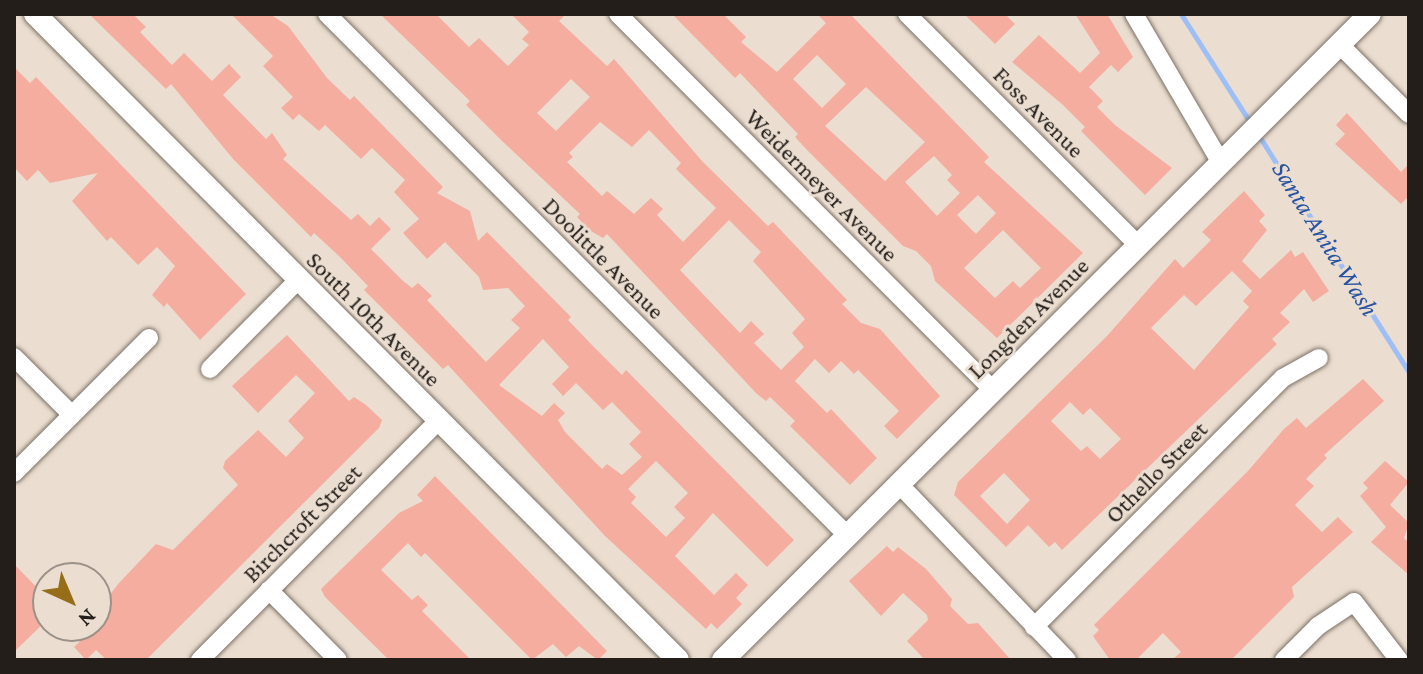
<!DOCTYPE html>
<html>
<head>
<meta charset="utf-8">
<style>
  body { margin:0 }
  #map { position:relative; width:1423px; height:674px; overflow:hidden; background:#ebded1; font-family:"Crimson Pro",serif }
  div>[style] { position:absolute }
  [style*='--x'] { left:calc(var(--x)*1px); top:calc(var(--y)*1px); width:calc(var(--w)*1px); rotate:calc(var(--a)*1deg) }
  .stream>* { height:5px; margin:-2.5px; padding:0 2.5px; transform-origin:2.5px; border-radius:2.5px; background:#9ebef6 }
  .building>* { inset:0; background:#f4ad9e }
  .roads { filter:drop-shadow(0 0 2px #7b7064) drop-shadow(0 0 2px #7b7064) }
  .minor>* { height:18px; margin:-9px; padding:0 9px; transform-origin:9px; border-radius:9px; background:#fff }
  .tertiary>* { height:22px; margin:-11px; padding:0 11px; transform-origin:11px; border-radius:11px; background:#fff }
  span { translate:-50% -50%; white-space:nowrap; text-align:center; line-height:1.15; -webkit-text-stroke:6px #ebded1; paint-order:stroke }
  .street-label { font-size:24px; color:#231e1a }
  .water-label { font-size:26px; color:#2653a3; font-style:italic }
  .frame { position:absolute; inset:0; border:16px solid #231e1a; pointer-events:none }
  .north { position:absolute; left:32px; top:562px; width:80px; height:80px; box-sizing:border-box; background:#ebded1; border:2px solid #9b9188; border-radius:50%; rotate:136deg; font-size:22px; font-weight:700; line-height:32px; text-align:center; color:#231e1a }
  .north::after { content:''; display:block; margin:auto; width:28px; height:36px; background:#966e19; clip-path:polygon(50% 0,100% 100%,50% 72%,0 100%) }
</style>
</head>
<body>
<div id="map">
  <div class="stream">
    <i style="--x:1181;--y:14;--w:130;--a:57.5"></i>
    <i style="--x:1259;--y:136;--w:280;--a:57.6"></i>
  </div>
  <div class="building">
    <i style="clip-path:polygon(evenodd,89px 14px,133px 14px,146px 27px,140px 32px,172px 65px,184px 53px,212px 81px,229px 64px,241px 77px,223px 95px,266px 139px,272px 133px,287px 155px,283px 159px,351px 220px,358px 214px,370px 226px,379px 217px,391px 229px,371px 249px,402px 280px,412px 288px,418px 283px,432px 296px,427px 300px,486px 362px,520px 328px,511px 320px,525px 306px,508px 288px,483px 290px,479px 277px,445px 242px,427px 259px,403px 233px,419px 219px,394px 192px,405px 180px,372px 148px,361px 159px,325px 125px,319px 131px,299px 114px,293px 120px,281px 108px,293px 97px,263px 66px,273px 56px,231px 14px,270px 14px,288px 26px,327px 78px,350px 100px,354px 96px,443px 187px,437px 193px,470px 211px,478px 241px,487px 232px,571px 317px,568px 320px,591px 344px,622px 375px,626px 370px,794px 540px,767px 567px,713px 513px,675px 556px,714px 595px,736px 573px,748px 585px,736px 598px,742px 604px,717px 629px,711px 623px,706px 629px,605px 536px,448px 365px,443px 369px,364px 290px,368px 286px,338px 255px,314px 233px,311px 237px,234px 160px,171px 84px,166px 89px,89px 14px,543px 339px,569px 367px,552px 384px,563px 396px,576px 383px,603px 410px,612px 402px,641px 432px,629px 444px,642px 457px,622px 475px,607px 464px,602px 469px,565px 432px,558px 420px,565px 413px,554px 403px,542px 416px,499px 385px,543px 339px,89px 14px,656px 461px,688px 493px,674px 507px,685px 518px,666px 537px,631px 503px,636px 497px,628px 489px,656px 461px)"></i>
    <i style="clip-path:polygon(evenodd,380px 14px,436px 14px,469px 47px,479px 38px,508px 66px,529px 45px,522px 39px,529px 32px,511px 14px,566px 14px,559px 21px,607px 66px,614px 59px,702px 161px,768px 226px,773px 222px,847px 300px,842px 304px,861px 323px,880px 329px,940px 396px,897px 439px,884px 426px,899px 411px,858px 370px,854px 374px,841px 361px,829px 373px,815px 359px,795px 381px,827px 413px,831px 409px,877px 458px,850px 485px,790px 426px,795px 421px,770px 397px,766px 401px,756px 393px,607px 234px,603px 238px,589px 230px,577px 217px,580px 214px,502px 141px,466px 105px,470px 101px,380px 14px,571px 79px,590px 97px,556px 131px,537px 113px,571px 79px,380px 14px,600px 122px,632px 147px,649px 130px,681px 163px,676px 169px,716px 208px,683px 242px,657px 215px,663px 209px,651px 198px,634px 214px,607px 191px,602px 196px,567px 162px,573px 157px,569px 153px,600px 122px,380px 14px,729px 220px,761px 252px,753px 261px,805px 319px,792px 333px,804px 347px,781px 370px,754px 343px,764px 334px,751px 321px,740px 333px,680px 270px,729px 220px)"></i>
    <i style="clip-path:polygon(evenodd,672px 14px,723px 14px,746px 37px,741px 42px,777px 72px,826px 23px,817px 14px,850px 14px,989px 157px,984px 162px,1083px 253px,997px 338px,935px 281px,931px 266px,916px 251px,903px 246px,808px 151px,795px 137px,798px 134px,740px 73px,735px 78px,672px 14px,817px 55px,846px 84px,822px 108px,793px 79px,817px 55px,672px 14px,866px 87px,925px 142px,885px 181px,825px 126px,866px 87px,672px 14px,934px 156px,952px 175px,947px 180px,960px 193px,937px 216px,905px 182px,934px 156px,672px 14px,978px 195px,996px 213px,976px 234px,957px 215px,978px 195px,672px 14px,1003px 230px,1041px 268px,1020px 288px,1013px 281px,995px 298px,964px 268px,1003px 230px)"></i>
    <i style="clip-path:polygon(964px 14px,1005px 14px,1015px 24px,995px 44px)"></i>
    <i style="clip-path:polygon(1075px 14px,1107px 14px,1133px 57px,1118px 72px,1111px 65px,1089px 87px,1103px 101px,1097px 107px,1115px 125px,1172px 168px,1145px 195px,1081px 131px,1085px 127px,1063px 105px,1012px 62px,1039px 35px,1080px 73px,1100px 53px)"></i>
    <i style="clip-path:polygon(14px 67px,30px 83px,36px 77px,246px 294px,200px 340px,167px 303px,164px 307px,152px 295px,175px 266px,157px 247px,138px 265px,111px 237px,107px 241px,72px 201px,98px 173px,50px 183px,38px 170px,27px 181px,14px 167px)"></i>
    <i style="clip-path:polygon(1347px 113px,1401px 172px,1409px 164px,1409px 196px,1401px 204px,1335px 144px,1345px 134px,1336px 125px)"></i>
    <i style="clip-path:polygon(evenodd,1244px 191px,1265px 215px,1259px 221px,1267px 230px,1242px 261px,1260px 279px,1291px 250px,1295px 257px,1303px 252px,1329px 291px,1313px 302px,1304px 289px,1280px 313px,1290px 322px,1272px 339px,1277px 344px,1062px 550px,1055px 542px,1049px 547px,1028px 525px,1006px 547px,954px 495px,958px 482px,1107px 336px,1175px 259px,1183px 268px,1211px 240px,1202px 232px,1244px 191px,1232px 271px,1252px 291px,1243px 301px,1249px 307px,1194px 370px,1151px 328px,1184px 295px,1196px 306px,1232px 271px,1244px 191px,1070px 402px,1083px 415px,1090px 408px,1121px 439px,1100px 459px,1087px 446px,1081px 451px,1051px 421px,1070px 402px,1244px 191px,1004px 473px,1030px 500px,1007px 524px,980px 496px,1004px 473px)"></i>
    <i style="clip-path:polygon(287px 335px,349px 401px,354px 397px,366px 405px,382px 420px,379px 428px,146px 660px,107px 660px,96px 650px,86px 660px,74px 647px,102px 621px,96px 612px,119px 583px,156px 544px,173px 550px,238px 485px,223px 468px,225px 461px,258px 430px,286px 457px,304px 438px,288px 421px,315px 393px,296px 375px,258px 413px,232px 386px)"></i>
    <i style="clip-path:polygon(1363px 379px,1384px 401px,1324px 455px,1327px 458px,1306px 479px,1314px 486px,1295px 505px,1322px 532px,1338px 517px,1353px 532px,1292px 587px,1294px 597px,1231px 660px,1172px 660px,1181px 652px,1163px 633px,1136px 660px,1110px 660px,1093px 636px,1099px 630px,1094px 625px,1248px 471px,1284px 429px,1297px 418px,1306px 428px)"></i>
    <i style="clip-path:polygon(1385px 461px,1409px 482px,1390px 505px,1409px 523px,1404px 538px,1409px 543px,1409px 575px,1371px 542px,1386px 527px,1360px 496px,1368px 488px,1363px 483px)"></i>
    <i style="clip-path:polygon(435px 476px,607px 651px,598px 660px,579px 646px,566px 657px,553px 644px,532px 660px,425px 553px,421px 557px,408px 543px,381px 570px,412px 600px,418px 595px,428px 605px,422px 611px,471px 660px,389px 660px,325px 597px,321px 589px,399px 513px,423px 501px,417px 495px)"></i>
    <i style="clip-path:polygon(887px 546px,893px 552px,898px 547px,926px 569px,952px 599px,950px 606px,968px 624px,978px 623px,1011px 660px,925px 660px,907px 641px,928px 620px,927px 615px,903px 593px,881px 616px,849px 581px)"></i>
    <i style="clip-path:polygon(14px 564px,48px 599px,48px 619px,14px 652px)"></i>
  </div>
  <div class="roads">
    <div class="minor">
      <i style="--x:327;--y:14;--w:736;--a:45.06"></i>
      <i style="--x:618;--y:14;--w:531;--a:45.08"></i>
      <i style="--x:907;--y:14;--w:327;--a:45"></i>
      <i style="--x:1134;--y:14;--w:173;--a:59.7"></i>
      <i style="--x:1339;--y:44;--w:99;--a:45"></i>
      <i style="--x:14;--y:357;--w:82;--a:45"></i>
      <i style="--x:210;--y:369;--w:125;--a:-45.3"></i>
      <i style="--x:14;--y:473;--w:191;--a:-45"></i>
      <i style="--x:898;--y:483;--w:245;--a:46.3"></i>
      <i style="--x:269;--y:590;--w:98;--a:45.4"></i>
      <i style="--x:1034;--y:627;--w:352;--a:-45"></i>
      <i style="--x:1283;--y:378;--w:41;--a:-29.1"></i>
      <i style="--x:200;--y:660;--w:339;--a:-45.1"></i>
      <i style="--x:1284;--y:660;--w:48;--a:-45"></i>
      <i style="--x:1318;--y:626;--w:43;--a:-33.7"></i>
      <i style="--x:1354;--y:602;--w:73;--a:52.2"></i>
    </div>
    <div class="tertiary">
      <i style="--x:35;--y:14;--w:911;--a:45.13"></i>
      <i style="--x:723;--y:660;--w:914;--a:-44.96"></i>
    </div>
  </div>
  <div class="street-label">
    <span style="left:1039px;top:112px;rotate:45deg">Foss Avenue</span>
    <span style="left:822px;top:185px;rotate:45deg">Weidermeyer Avenue</span>
    <span style="left:604px;top:258px;rotate:45deg">Doolittle Avenue</span>
    <span style="left:1028px;top:318px;rotate:-45deg">Longden Avenue</span>
    <span style="left:374px;top:319px;rotate:45deg">South 10th Avenue</span>
    <span style="left:1156px;top:472px;rotate:-45deg">Othello Street</span>
    <span style="left:302px;top:523px;rotate:-45deg">Birchcroft Street</span>
  </div>
  <div class="water-label">
    <span style="left:1325px;top:239px;rotate:58deg">Santa Anita Wash</span>
  </div>
  <div class="frame"></div>
  <div class="north">N</div>
</div>
</body>
</html>
